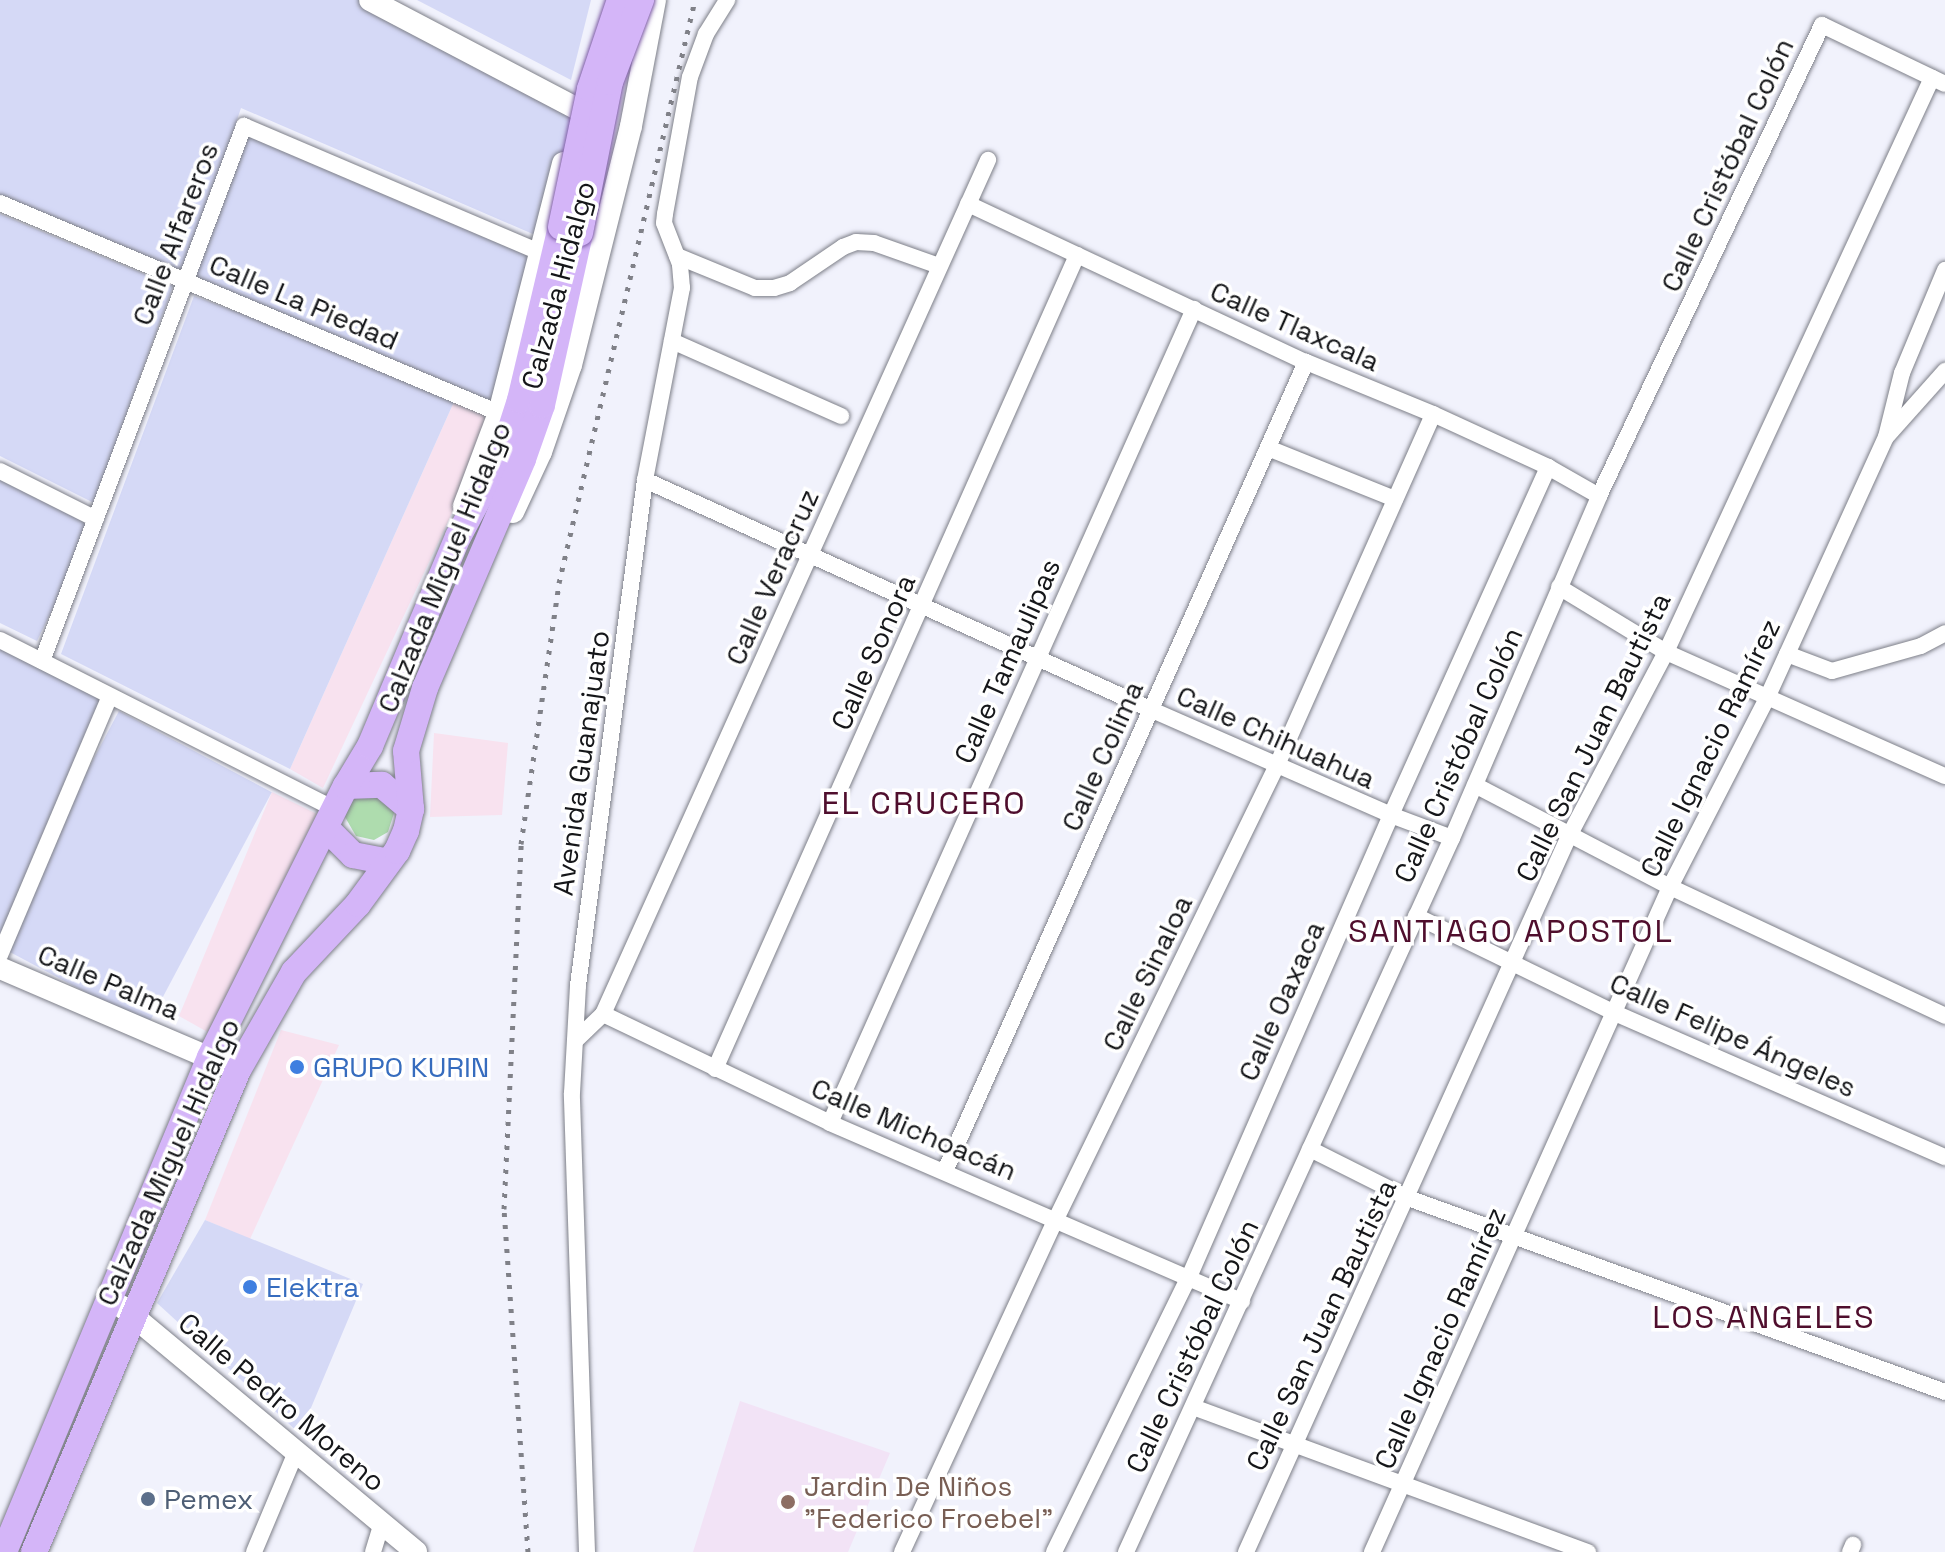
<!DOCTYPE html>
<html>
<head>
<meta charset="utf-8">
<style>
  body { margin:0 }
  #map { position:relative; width:1945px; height:1552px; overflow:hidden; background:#f1f2fc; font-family:"Space Grotesk",sans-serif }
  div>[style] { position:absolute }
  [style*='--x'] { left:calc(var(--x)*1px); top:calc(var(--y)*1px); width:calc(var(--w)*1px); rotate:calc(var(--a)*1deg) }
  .commercial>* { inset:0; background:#f8e2ef }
  .education>* { inset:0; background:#f2e3f6 }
  .green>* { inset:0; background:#aedcae }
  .building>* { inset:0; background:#d5d9f6; transform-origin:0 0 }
  .roads { filter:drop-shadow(0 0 2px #7d7f88) drop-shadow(0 0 2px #7d7f88) }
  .minor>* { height:16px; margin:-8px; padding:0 8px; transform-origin:8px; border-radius:8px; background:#fff }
  .tertiary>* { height:22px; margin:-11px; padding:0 11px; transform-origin:11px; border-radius:11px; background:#fff }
  .primary>* { height:26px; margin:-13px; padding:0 13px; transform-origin:13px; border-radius:13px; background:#d4b5f8 }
  .rail>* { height:5px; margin-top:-2.5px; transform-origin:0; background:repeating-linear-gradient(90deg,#808188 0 4px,transparent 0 12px) }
  .bridges { filter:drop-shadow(0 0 2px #7f5ea7) drop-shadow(0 0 2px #7f5ea7) }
  .primary-bridge>* { height:26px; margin:-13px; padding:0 13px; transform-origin:13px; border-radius:13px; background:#d4b5f8 }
  .dots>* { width:22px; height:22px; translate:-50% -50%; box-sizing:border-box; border:4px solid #fff; border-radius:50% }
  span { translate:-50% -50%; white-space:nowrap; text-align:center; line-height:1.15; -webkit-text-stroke:7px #fff; paint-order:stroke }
  .street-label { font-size:28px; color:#151619 }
  .shop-label { font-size:28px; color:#366cbe }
  .left { translate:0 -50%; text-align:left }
  .education-label { font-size:28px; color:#785e54 }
  .service-label { font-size:28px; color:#4e5e75 }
  .quarter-label { font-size:32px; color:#4f0e2d; letter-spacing:2px }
</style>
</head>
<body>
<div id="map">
  <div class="commercial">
    <i style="clip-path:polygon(457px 395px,499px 413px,323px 788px,290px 769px)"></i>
    <i style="clip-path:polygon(434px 733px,508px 743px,502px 815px,430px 817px)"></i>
    <i style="clip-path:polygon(272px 792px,317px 814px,211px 1034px,179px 1016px)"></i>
    <i style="clip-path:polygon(281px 1030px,339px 1045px,250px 1239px,205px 1220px)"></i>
  </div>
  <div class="education">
    <i style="clip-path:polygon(740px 1401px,890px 1453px,848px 1552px,693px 1552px)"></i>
  </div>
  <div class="green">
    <i style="clip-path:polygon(372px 789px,392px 805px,394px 813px,388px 832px,374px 840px,356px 836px,345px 817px,348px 802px)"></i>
  </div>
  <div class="building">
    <i style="clip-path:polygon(0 0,372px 0,578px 109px,542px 238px,241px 108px,188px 267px,244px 126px,539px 252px,499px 413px,457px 395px,290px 769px,61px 654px,194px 296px,436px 387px,0 203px)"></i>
    <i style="clip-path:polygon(417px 0,591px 0,571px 80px)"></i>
    <i style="clip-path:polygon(0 214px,173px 286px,94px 503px,0 456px)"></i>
    <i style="clip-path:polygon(0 475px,96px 519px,37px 641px,0 623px)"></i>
    <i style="clip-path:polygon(0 640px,109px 698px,0 948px)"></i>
    <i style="left:119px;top:711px;width:173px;height:264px;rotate:28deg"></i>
    <i style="clip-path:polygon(205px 1220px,363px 1284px,300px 1434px,157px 1303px)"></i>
  </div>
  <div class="roads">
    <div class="minor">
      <i style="--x:0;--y:203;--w:541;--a:22.82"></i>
      <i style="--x:968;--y:204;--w:373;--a:25.1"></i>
      <i style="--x:1306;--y:362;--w:137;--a:22.3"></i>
      <i style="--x:1433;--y:414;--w:127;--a:24.7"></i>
      <i style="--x:1548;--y:467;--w:59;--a:29.6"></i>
      <i style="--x:677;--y:256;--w:84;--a:22.3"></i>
      <i style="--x:755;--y:288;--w:19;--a:0"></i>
      <i style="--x:774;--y:288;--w:17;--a:-17"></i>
      <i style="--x:790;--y:283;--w:64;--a:-34.2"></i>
      <i style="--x:843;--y:247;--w:14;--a:-21"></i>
      <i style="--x:856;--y:242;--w:18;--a:3"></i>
      <i style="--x:874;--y:243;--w:69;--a:19.5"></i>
      <i style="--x:672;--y:341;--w:185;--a:23.9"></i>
      <i style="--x:1888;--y:435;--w:86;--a:-48.3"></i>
      <i style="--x:1268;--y:448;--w:137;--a:21.9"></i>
      <i style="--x:0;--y:471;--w:107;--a:26.6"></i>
      <i style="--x:645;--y:480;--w:557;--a:24.4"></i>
      <i style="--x:1152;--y:710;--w:261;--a:23.7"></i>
      <i style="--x:1391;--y:815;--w:65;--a:20.7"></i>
      <i style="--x:1559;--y:587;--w:125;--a:31.3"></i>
      <i style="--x:1666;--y:652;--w:305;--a:24"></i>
      <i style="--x:0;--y:640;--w:375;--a:26.8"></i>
      <i style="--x:1787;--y:654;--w:48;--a:20.7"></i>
      <i style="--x:1832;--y:671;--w:92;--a:-15.7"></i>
      <i style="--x:1921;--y:646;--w:27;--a:-28"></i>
      <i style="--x:42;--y:661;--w:572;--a:-69.31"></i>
      <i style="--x:244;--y:126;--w:321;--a:23.1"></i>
      <i style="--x:1475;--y:785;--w:220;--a:27.6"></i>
      <i style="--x:1670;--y:887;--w:304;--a:25.1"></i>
      <i style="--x:1416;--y:916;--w:221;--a:26"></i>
      <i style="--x:1615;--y:1013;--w:360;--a:23.6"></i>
      <i style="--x:0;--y:955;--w:279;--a:-67"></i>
      <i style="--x:603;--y:1014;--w:252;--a:25.6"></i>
      <i style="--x:830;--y:1123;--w:449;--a:23.4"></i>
      <i style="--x:575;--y:1041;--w:39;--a:-44"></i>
      <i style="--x:603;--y:1014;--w:937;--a:-65.73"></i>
      <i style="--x:715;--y:1069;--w:891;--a:-66.02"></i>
      <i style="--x:830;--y:1123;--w:892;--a:-65.91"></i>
      <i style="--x:1310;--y:1149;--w:110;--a:26.6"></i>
      <i style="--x:1408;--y:1198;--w:571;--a:19.86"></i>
      <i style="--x:945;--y:1171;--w:886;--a:-65.95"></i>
      <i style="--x:1193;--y:1407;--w:421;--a:20.2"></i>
      <i style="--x:254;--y:1552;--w:108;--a:-67.2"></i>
      <i style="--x:373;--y:1552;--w:27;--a:-73"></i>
      <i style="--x:587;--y:1552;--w:459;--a:-91.9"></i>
      <i style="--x:572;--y:1093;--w:108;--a:-86.8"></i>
      <i style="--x:578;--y:985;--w:509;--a:-82.44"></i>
      <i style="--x:645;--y:480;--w:196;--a:-79.1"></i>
      <i style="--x:682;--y:288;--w:24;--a:-95"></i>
      <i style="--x:680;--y:264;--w:44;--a:-111.3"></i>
      <i style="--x:664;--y:223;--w:9;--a:-84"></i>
      <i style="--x:665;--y:214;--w:139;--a:-79.7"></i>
      <i style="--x:690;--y:77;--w:46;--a:-69.6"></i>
      <i style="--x:706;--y:34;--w:40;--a:-58"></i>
      <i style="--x:902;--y:1552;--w:367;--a:-65.2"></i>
      <i style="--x:1056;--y:1219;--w:505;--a:-64.04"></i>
      <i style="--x:1277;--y:765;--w:384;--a:-66"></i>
      <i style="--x:1054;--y:1552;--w:306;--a:-63.9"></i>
      <i style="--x:1189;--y:1277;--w:504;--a:-66.38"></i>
      <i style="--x:1391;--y:815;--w:382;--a:-65.7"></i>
      <i style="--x:1126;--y:1552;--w:785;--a:-65.46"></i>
      <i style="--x:1452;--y:838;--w:372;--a:-66.7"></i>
      <i style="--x:1599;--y:496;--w:521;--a:-64.66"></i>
      <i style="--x:1822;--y:25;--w:136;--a:25.6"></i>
      <i style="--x:1246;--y:1552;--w:785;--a:-65.72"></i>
      <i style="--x:1569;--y:836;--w:208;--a:-62.2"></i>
      <i style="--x:1666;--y:652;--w:633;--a:-65.14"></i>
      <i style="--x:1372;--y:1552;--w:729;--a:-65.86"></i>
      <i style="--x:1670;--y:887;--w:212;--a:-62.8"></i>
      <i style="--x:1767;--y:698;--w:287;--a:-65.5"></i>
      <i style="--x:1886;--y:437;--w:66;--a:-76"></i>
      <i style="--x:1902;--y:373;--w:112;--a:-67.3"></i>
      <i style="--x:1850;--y:1552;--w:8;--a:-67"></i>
    </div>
    <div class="tertiary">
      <i style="--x:370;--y:0;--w:235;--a:27.7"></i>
      <i style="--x:578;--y:109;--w:24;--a:17"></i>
      <i style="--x:464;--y:506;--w:99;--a:-69.4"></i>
      <i style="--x:499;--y:413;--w:258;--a:-75.6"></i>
      <i style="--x:513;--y:512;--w:66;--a:-65"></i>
      <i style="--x:541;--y:452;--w:92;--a:-71"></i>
      <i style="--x:571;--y:365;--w:246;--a:-75.9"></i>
      <i style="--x:631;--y:126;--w:128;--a:-79.2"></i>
      <i style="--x:0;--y:968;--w:259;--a:23.2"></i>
      <i style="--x:121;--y:1306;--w:384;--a:39.8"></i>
    </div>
    <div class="primary">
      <i style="--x:346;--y:786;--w:36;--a:-2"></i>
      <i style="--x:382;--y:785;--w:38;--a:40"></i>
      <i style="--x:327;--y:829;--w:37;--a:45"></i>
      <i style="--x:353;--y:855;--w:36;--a:11"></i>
      <i style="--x:4;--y:1552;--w:536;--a:-67.4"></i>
      <i style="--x:210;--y:1057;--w:303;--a:-63.4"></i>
      <i style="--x:346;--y:786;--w:47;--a:-59"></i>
      <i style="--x:370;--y:746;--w:227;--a:-67.2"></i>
      <i style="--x:458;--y:537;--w:95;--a:-61.8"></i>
      <i style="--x:503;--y:453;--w:56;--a:-72.2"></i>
      <i style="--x:520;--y:400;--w:178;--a:-76.7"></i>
      <i style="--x:34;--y:1552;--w:523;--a:-67.06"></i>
      <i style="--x:238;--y:1070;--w:113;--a:-60.3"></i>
      <i style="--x:294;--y:972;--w:93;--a:-46.7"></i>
      <i style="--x:358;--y:904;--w:66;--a:-53.7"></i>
      <i style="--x:397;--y:851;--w:22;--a:-66"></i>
      <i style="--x:406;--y:831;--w:23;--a:-77"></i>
      <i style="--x:411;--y:809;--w:58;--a:-94.9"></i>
      <i style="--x:406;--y:751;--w:66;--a:-73.2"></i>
      <i style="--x:425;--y:688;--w:249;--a:-66.8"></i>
      <i style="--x:523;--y:459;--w:57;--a:-70.6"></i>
      <i style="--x:542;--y:405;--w:176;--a:-77.5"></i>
    </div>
  </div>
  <div class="rail">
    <i style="--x:528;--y:1552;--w:344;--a:-94"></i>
    <i style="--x:504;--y:1209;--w:365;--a:-87.3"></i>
    <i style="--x:521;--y:844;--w:264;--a:-81.7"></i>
    <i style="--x:559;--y:583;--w:599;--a:-76.87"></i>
  </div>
  <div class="bridges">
    <div class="primary-bridge">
      <i style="--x:561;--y:227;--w:141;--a:-78.1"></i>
      <i style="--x:590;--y:89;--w:94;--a:-71.4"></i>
      <i style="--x:580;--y:233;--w:154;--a:-78.8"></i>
      <i style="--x:610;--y:82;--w:88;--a:-69.3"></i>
    </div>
  </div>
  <div class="dots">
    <i style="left:297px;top:1067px;background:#3f7fe0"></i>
    <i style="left:250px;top:1287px;background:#3f7fe0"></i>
    <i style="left:148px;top:1499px;background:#5c6f8a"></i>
    <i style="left:788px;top:1502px;background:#8d6e63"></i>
  </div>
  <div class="street-label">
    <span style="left:1727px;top:165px;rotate:-65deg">Calle Cristóbal Colón</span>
    <span style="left:175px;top:234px;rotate:-69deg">Calle Alfareros</span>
    <span style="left:558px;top:285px;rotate:-75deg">Calzada Hidalgo</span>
    <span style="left:304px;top:302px;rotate:23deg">Calle La Piedad</span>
    <span style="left:1295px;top:326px;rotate:24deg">Calle Tlaxcala</span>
    <span style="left:444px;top:567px;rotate:-68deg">Calzada Miguel Hidalgo</span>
    <span style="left:772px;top:577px;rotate:-66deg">Calle Veracruz</span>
    <span style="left:873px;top:652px;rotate:-66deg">Calle Sonora</span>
    <span style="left:1007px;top:661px;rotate:-66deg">Calle Tamaulipas</span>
    <span style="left:1276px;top:737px;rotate:24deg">Calle Chihuahua</span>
    <span style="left:1593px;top:737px;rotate:-64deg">Calle San Juan Bautista</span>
    <span style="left:1710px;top:748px;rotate:-64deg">Calle Ignacio Ramírez</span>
    <span style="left:1458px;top:755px;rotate:-66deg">Calle Cristóbal Colón</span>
    <span style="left:1102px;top:756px;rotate:-66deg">Calle Colima</span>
    <span style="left:581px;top:763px;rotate:-82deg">Avenida Guanajuato</span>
    <span style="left:1147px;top:973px;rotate:-64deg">Calle Sinaloa</span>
    <span style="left:109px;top:982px;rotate:23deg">Calle Palma</span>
    <span style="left:1281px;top:1001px;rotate:-66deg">Calle Oaxaca</span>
    <span style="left:1733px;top:1035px;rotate:24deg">Calle Felipe Ángeles</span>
    <span style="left:914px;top:1129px;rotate:23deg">Calle Michoacán</span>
    <span style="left:168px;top:1162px;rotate:-66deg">Calzada Miguel Hidalgo</span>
    <span style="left:1321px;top:1325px;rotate:-65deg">Calle San Juan Bautista</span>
    <span style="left:1440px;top:1338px;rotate:-66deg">Calle Ignacio Ramírez</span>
    <span style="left:1192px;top:1346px;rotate:-65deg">Calle Cristóbal Colón</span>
    <span style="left:282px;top:1402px;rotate:40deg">Calle Pedro Moreno</span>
  </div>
  <div class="shop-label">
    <span class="left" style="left:313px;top:1067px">GRUPO KURIN</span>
    <span class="left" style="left:266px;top:1287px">Elektra</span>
  </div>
  <div class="education-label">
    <span class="left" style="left:804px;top:1502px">Jardin De Niños<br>"Federico Froebel"</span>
  </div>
  <div class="service-label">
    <span class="left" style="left:164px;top:1499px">Pemex</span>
  </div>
  <div class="quarter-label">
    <span style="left:924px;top:803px">EL CRUCERO</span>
    <span style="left:1511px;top:931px">SANTIAGO APOSTOL</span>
    <span style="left:1764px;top:1317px">LOS ANGELES</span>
  </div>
</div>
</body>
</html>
